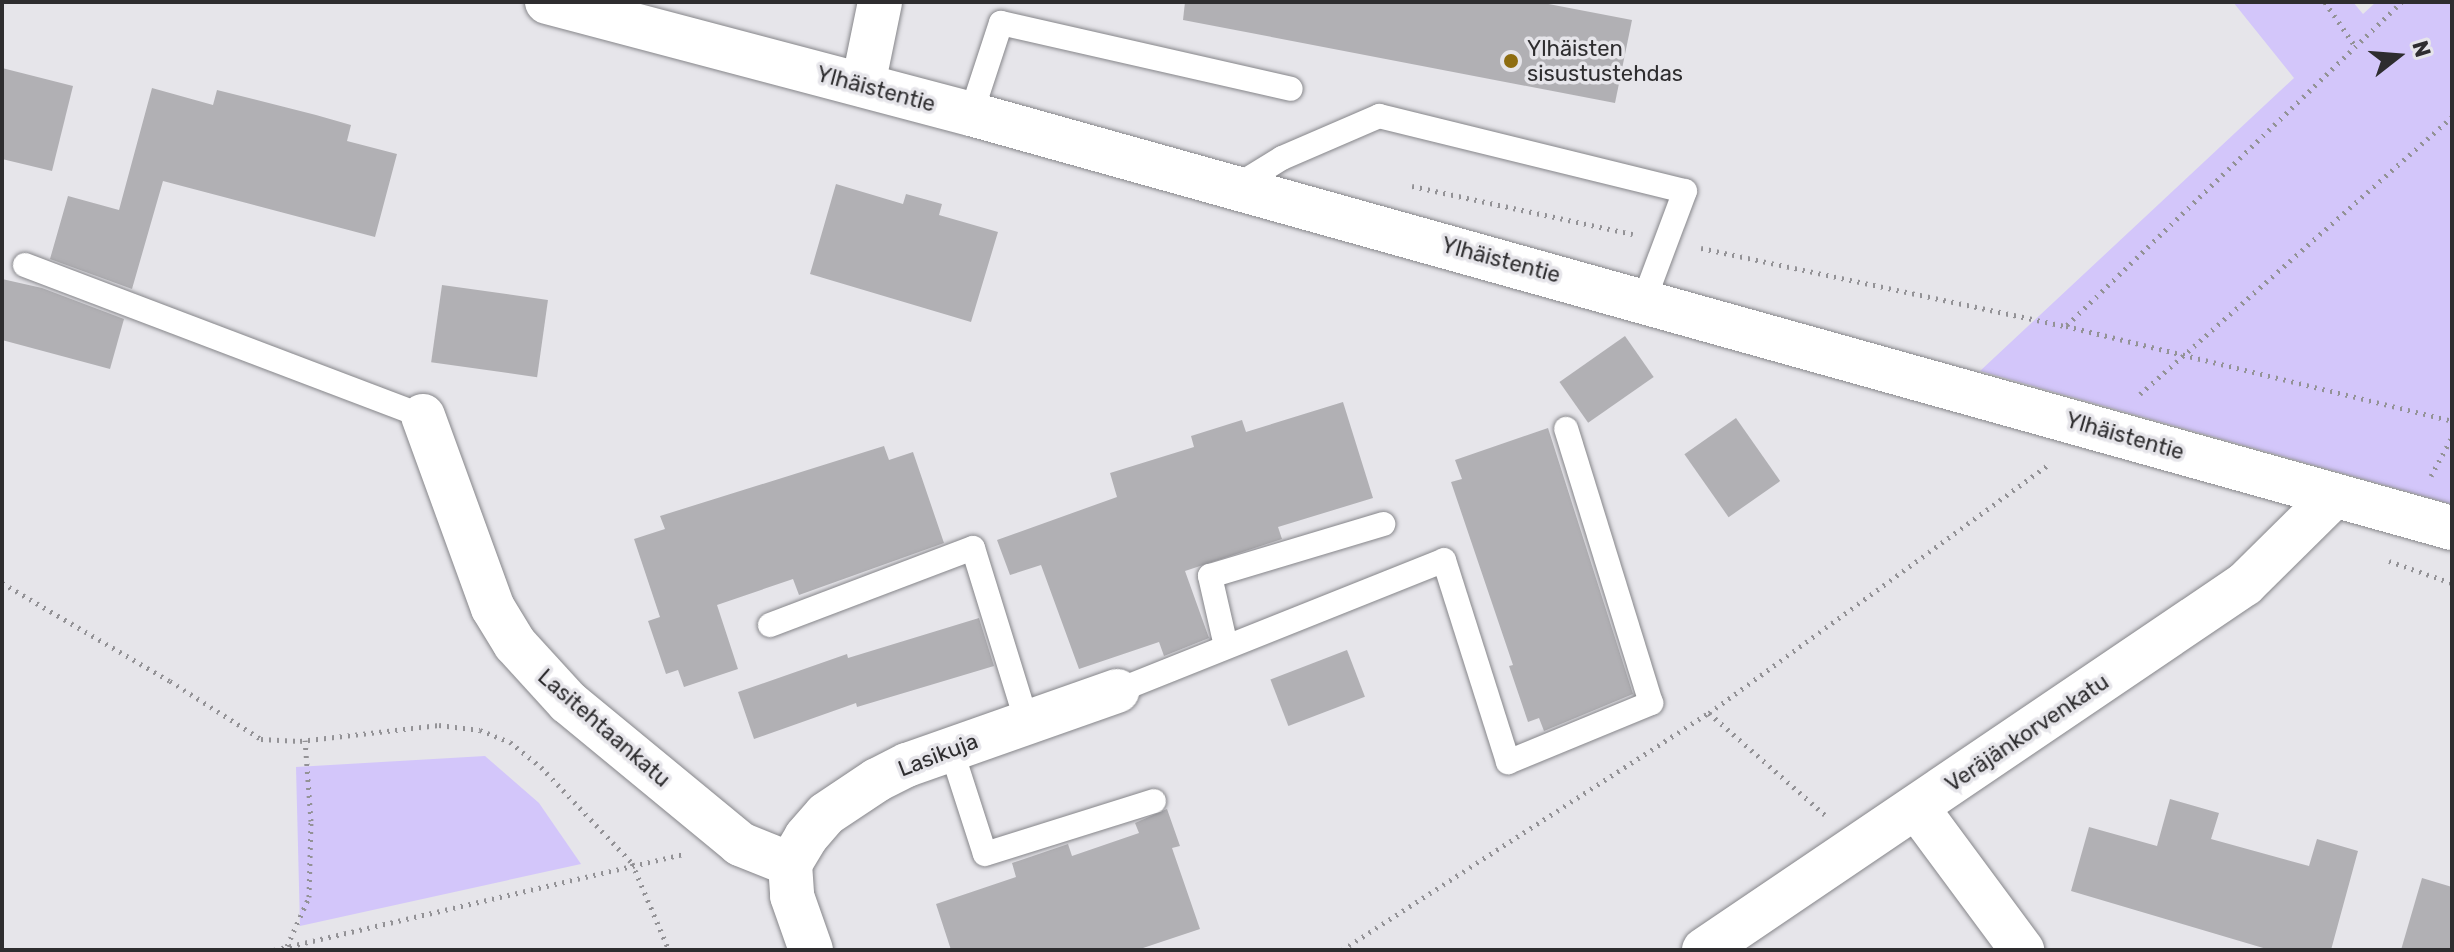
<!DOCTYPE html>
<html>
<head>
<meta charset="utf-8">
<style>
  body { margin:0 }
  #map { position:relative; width:2454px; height:952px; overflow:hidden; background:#e6e5ea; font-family:Rubik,sans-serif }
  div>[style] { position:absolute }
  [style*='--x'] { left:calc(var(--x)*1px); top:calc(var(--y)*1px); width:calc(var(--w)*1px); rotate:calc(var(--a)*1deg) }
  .green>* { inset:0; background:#d3c6fa }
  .building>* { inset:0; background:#b1b0b4; transform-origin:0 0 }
  .path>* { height:5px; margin-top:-2.5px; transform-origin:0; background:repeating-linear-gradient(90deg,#939296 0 2px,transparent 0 8px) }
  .roads { filter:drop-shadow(0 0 2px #86868a) drop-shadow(0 0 2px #86868a) }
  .lane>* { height:24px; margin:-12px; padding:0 12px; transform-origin:12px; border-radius:12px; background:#fff }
  .street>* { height:44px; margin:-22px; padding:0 22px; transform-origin:22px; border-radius:22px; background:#fff }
  .secondary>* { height:44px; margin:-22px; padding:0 22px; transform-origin:22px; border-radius:22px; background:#fff }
  .dots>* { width:22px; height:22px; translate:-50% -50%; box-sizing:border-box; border:4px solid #e6e5ea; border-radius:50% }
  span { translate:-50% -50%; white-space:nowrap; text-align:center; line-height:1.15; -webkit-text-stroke:7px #e6e5ea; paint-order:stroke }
  .poi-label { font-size:22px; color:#2e2d2f }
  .left { translate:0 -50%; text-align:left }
  .street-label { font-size:22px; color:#2e2d2f }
  .frame { position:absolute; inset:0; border:4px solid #2e2d2f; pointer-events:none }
  .north { position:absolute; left:2358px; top:16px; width:80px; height:80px; -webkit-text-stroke:6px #e6e5ea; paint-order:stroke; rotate:73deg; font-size:22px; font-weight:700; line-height:32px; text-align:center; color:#2e2d2f }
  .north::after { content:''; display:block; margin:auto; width:28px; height:36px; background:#2e2d2f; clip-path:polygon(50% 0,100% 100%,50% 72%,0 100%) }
</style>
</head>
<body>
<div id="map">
  <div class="green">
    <i style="clip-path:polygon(2233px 2px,2353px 2px,2363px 14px,2376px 2px,2452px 2px,2452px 504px,1980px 371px,2294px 78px)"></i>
    <i style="clip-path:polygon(485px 756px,539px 803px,581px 864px,300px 926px,296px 767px)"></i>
  </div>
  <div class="building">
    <i style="clip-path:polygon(1185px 2px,1538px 2px,1632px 20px,1615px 103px,1183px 20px)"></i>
    <i style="clip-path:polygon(2px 68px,73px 86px,52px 171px,2px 159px)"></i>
    <i style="clip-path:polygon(152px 88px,213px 105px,217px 90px,316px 115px,351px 125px,347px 141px,397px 154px,375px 237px,163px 181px,132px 289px,50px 259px,68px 196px,119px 210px)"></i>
    <i style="clip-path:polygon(836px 184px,903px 204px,906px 194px,942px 204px,939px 215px,998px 232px,971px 322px,810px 274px)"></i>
    <i style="clip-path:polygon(2px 279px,42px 288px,124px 319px,110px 369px,2px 340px)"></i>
    <i style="left:442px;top:285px;width:107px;height:78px;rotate:8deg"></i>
    <i style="left:1625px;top:336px;width:50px;height:80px;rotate:55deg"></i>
    <i style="clip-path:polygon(1343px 402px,1373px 498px,1278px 527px,1282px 539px,1185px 571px,1209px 638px,1164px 656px,1159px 642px,1079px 669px,1041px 565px,1010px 575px,997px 540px,1117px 497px,1110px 473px,1194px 447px,1191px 436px,1242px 420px,1246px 432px)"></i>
    <i style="left:1736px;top:418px;width:77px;height:63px;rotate:55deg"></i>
    <i style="clip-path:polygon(1548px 428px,1633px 694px,1544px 731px,1539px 718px,1528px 722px,1509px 666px,1513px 665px,1451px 482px,1462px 479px,1455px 460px)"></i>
    <i style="clip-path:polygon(884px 446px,889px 460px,913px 452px,944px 543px,799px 595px,793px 579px,717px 605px,738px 669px,684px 687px,678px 670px,666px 674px,648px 621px,660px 617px,634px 539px,665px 529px,660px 516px)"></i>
    <i style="clip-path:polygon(979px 618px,994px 666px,857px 707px,856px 703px,754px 739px,738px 692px,847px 654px,848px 658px)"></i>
    <i style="left:1347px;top:650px;width:50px;height:82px;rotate:69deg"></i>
    <i style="clip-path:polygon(2170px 799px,2219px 813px,2211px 839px,2309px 866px,2317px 839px,2358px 851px,2331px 950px,2270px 950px,2071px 891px,2089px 827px,2157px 846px)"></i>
    <i style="clip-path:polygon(1167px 809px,1180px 846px,1172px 848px,1200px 929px,1137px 950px,951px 950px,936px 904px,1016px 877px,1012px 863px,1068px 844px,1072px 856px,1139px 833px,1135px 823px)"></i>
    <i style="clip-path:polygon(2422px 878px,2452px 887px,2452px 950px,2401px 950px)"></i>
  </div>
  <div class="path">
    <i style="--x:2325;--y:2;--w:53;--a:55.7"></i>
    <i style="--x:1412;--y:186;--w:226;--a:12.3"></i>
    <i style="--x:1701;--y:248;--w:373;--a:12.1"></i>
    <i style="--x:2066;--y:326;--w:398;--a:13.8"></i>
    <i style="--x:2067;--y:325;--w:465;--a:-44"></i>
    <i style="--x:2140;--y:394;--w:417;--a:-41.6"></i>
    <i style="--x:2431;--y:476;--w:44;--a:-61.7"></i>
    <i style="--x:2389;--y:561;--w:67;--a:19.2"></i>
    <i style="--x:2;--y:583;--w:194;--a:30.3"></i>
    <i style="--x:170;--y:681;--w:108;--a:32.5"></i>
    <i style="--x:261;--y:739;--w:39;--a:3"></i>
    <i style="--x:300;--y:741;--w:140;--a:-6.6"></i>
    <i style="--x:439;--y:725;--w:41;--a:7"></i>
    <i style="--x:480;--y:730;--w:32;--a:22"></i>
    <i style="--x:510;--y:742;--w:40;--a:39"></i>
    <i style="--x:541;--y:767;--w:132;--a:46.5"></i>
    <i style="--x:632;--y:863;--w:95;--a:67"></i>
    <i style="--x:1709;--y:713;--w:154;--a:41.3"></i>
    <i style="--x:287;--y:946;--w:54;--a:-65.8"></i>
    <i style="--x:309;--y:897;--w:76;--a:-88.5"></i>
    <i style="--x:311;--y:821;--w:81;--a:-94.2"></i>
    <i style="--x:274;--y:950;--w:419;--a:-13.2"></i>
    <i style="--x:1342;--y:950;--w:437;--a:-32.9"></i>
    <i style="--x:1709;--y:713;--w:423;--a:-36.2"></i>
  </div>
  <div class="roads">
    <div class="lane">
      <i style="--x:971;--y:114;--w:96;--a:-71.8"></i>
      <i style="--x:1001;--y:23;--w:297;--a:12.8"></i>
      <i style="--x:1235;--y:187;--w:55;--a:-31.7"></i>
      <i style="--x:1282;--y:158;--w:106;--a:-23.4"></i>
      <i style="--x:1379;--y:116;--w:315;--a:13.8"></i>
      <i style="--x:1685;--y:191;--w:116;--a:110.6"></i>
      <i style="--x:25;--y:265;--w:426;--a:20.8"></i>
      <i style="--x:770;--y:625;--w:217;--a:-20.8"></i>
      <i style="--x:973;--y:548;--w:182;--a:72.8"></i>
      <i style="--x:1226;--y:646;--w:72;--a:-102.9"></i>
      <i style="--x:1210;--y:576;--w:181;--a:-16.7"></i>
      <i style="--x:1117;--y:691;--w:352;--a:-21.8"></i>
      <i style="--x:1444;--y:560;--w:212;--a:72.4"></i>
      <i style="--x:1508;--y:762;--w:155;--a:-22.4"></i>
      <i style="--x:1651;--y:703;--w:287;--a:-107.2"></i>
      <i style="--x:951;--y:749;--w:110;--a:72.1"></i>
      <i style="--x:985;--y:854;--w:177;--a:-17.4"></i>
    </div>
    <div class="street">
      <i style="--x:863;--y:85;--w:85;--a:-78.4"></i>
      <i style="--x:423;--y:416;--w:204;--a:70"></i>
      <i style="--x:493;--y:608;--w:42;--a:58.6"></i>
      <i style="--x:515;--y:644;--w:79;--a:47.6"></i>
      <i style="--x:568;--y:702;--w:223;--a:39.5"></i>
      <i style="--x:740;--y:844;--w:54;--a:21.8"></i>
      <i style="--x:790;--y:864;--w:32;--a:86"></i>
      <i style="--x:792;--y:896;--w:57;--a:70.6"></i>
      <i style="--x:1917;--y:808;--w:177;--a:53.5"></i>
      <i style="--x:790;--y:864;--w:31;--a:-59"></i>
      <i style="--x:806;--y:837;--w:30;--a:-49"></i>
      <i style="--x:826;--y:814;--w:61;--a:-33.7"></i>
      <i style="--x:877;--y:780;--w:34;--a:-27"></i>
      <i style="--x:907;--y:765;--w:223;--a:-19.4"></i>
      <i style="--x:1704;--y:950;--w:653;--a:-34.08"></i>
      <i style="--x:2245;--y:584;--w:125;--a:-44.7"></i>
    </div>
    <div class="secondary">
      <i style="--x:547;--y:2;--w:439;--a:14.8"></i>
      <i style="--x:971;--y:114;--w:1538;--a:15.62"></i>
    </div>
  </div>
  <div class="dots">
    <i style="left:1511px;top:61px;background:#8e6d11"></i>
  </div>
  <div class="poi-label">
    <span class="left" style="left:1527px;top:61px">Ylhäisten<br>sisustustehdas</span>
  </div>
  <div class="street-label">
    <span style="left:876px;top:89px;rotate:15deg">Ylhäistentie</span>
    <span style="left:1501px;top:260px;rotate:15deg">Ylhäistentie</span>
    <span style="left:2125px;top:436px;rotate:16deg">Ylhäistentie</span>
    <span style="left:604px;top:728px;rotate:41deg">Lasitehtaankatu</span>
    <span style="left:2027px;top:733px;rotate:-34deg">Veräjänkorvenkatu</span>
    <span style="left:938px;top:755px;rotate:-21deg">Lasikuja</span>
  </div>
  <div class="frame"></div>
  <div class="north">N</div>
</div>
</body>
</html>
